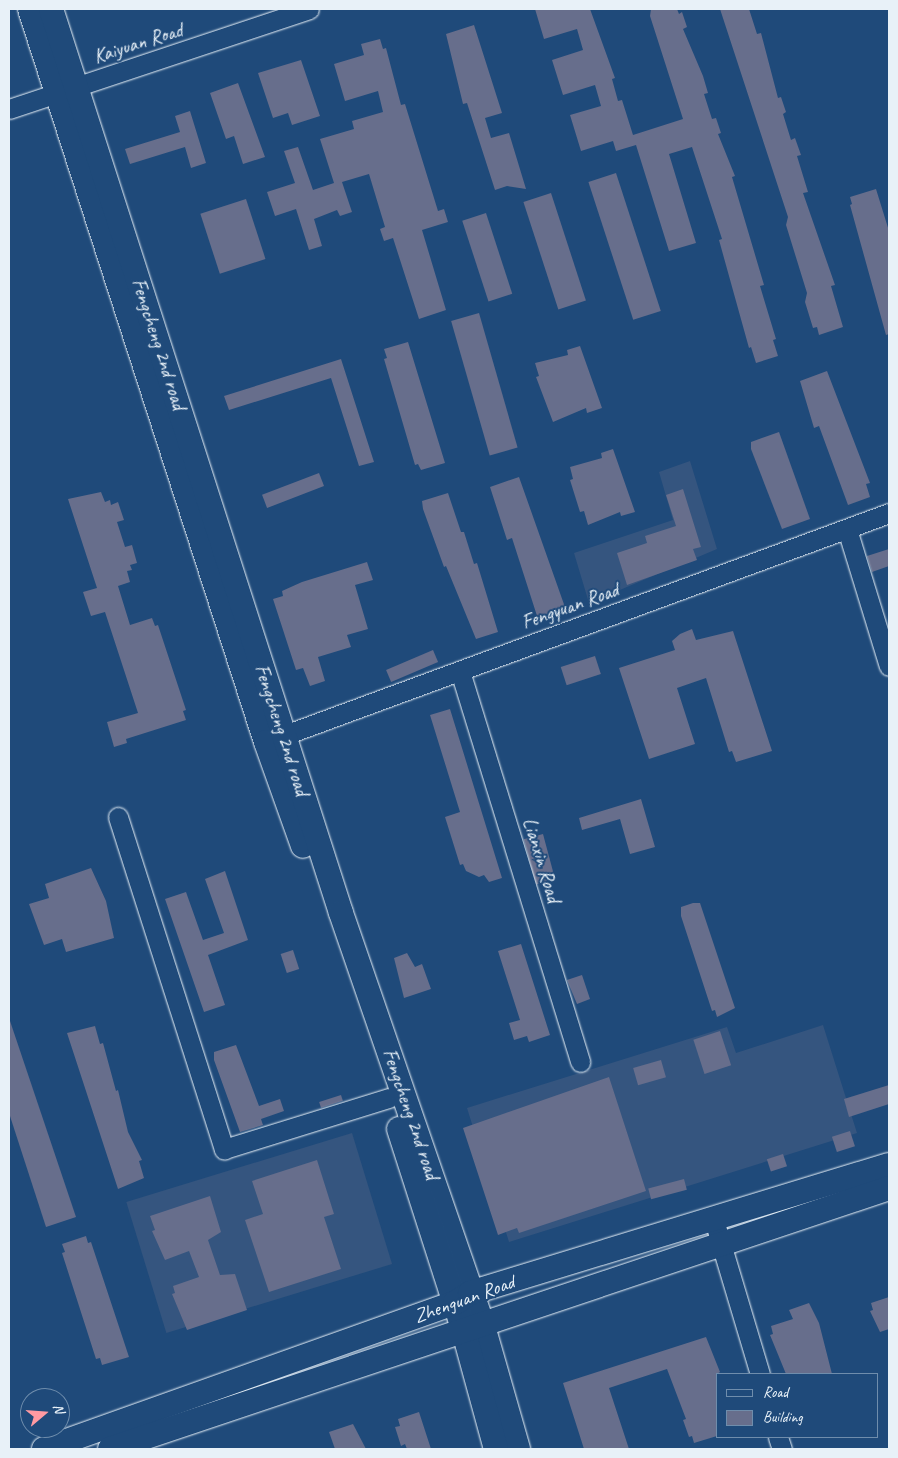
<!DOCTYPE html>
<html>
<head>
<meta charset="utf-8">
<style>
  body { margin:0 }
  #map { position:relative; width:898px; height:1458px; overflow:hidden; background:#1f4a7a; font-family:Caveat,sans-serif }
  div>[style] { position:absolute }
  [style*='--x'] { left:calc(var(--x)*1px); top:calc(var(--y)*1px); width:calc(var(--w)*1px); rotate:calc(var(--a)*1deg) }
  .built>* { inset:0; background:#35557f; transform-origin:0 0 }
  .building>* { inset:0; background:#676e8c; transform-origin:0 0 }
  .roads { filter:drop-shadow(0 0 1px #e8f1f8) drop-shadow(0 0 1px #e8f1f8) }
  .minor>* { height:19px; margin:-9.5px; padding:0 9.5px; transform-origin:9.5px; border-radius:9.5px; background:#1f4a7a }
  .major>* { height:24px; margin:-12px; padding:0 12px; transform-origin:12px; border-radius:12px; background:#1f4a7a }
  span { translate:-50% -50%; white-space:nowrap; text-align:center; line-height:1.15; -webkit-text-stroke:4px #1f4a7a; paint-order:stroke }
  .street-label { font-size:20px; color:#e8f1f8 }
  .frame { position:absolute; inset:0; border:10px solid #e8f1f8; pointer-events:none }
  .legend { position:absolute; left:716px; top:1373px; width:162px; height:65px; box-sizing:border-box; background:#1f4a7a; border:1px solid #6f8dac; margin:0; padding:6px 9px; list-style:none; font-size:15px; color:#e8f1f8 }
  .legend li { display:flex; align-items:center; gap:10px; height:25px }
  .legend b { width:25px; border:1px solid #6f8dac }
  .north { position:absolute; left:20px; top:1388px; width:50px; height:50px; box-sizing:border-box; background:#1f4a7a; border:1px solid #6f8dac; border-radius:50%; rotate:72deg; font-size:14px; font-weight:700; line-height:20px; text-align:center; color:#e8f1f8 }
  .north::after { content:''; display:block; margin:auto; width:18px; height:22px; background:#ff9aa2; clip-path:polygon(50% 0,100% 100%,50% 72%,0 100%) }
</style>
</head>
<body>
<div id="map">
  <div class="built">
    <i style="clip-path:polygon(690px 461px,717px 549px,589px 603px,574px 553px,673px 520px,659px 472px)"></i>
    <i style="clip-path:polygon(823px 1025px,857px 1133px,509px 1242px,467px 1108px,727px 1027px,736px 1053px)"></i>
    <i style="left:352px;top:1133px;width:137px;height:236px;rotate:73deg"></i>
  </div>
  <div class="building">
    <i style="clip-path:polygon(535px 9px,590px 9px,615px 78px,612px 79px,618px 101px,622px 100px,633px 135px,683px 119px,650px 16px,651px 9px,677px 9px,679px 14px,682px 12px,687px 27px,683px 29px,703px 76px,708px 93px,704px 94px,712px 119px,716px 118px,721px 133px,718px 134px,735px 176px,732px 177px,764px 285px,760px 286px,776px 339px,773px 340px,778px 356px,756px 363px,751px 347px,749px 348px,719px 240px,722px 239px,692px 147px,669px 154px,696px 243px,669px 251px,636px 145px,616px 151px,613px 141px,581px 151px,570px 115px,601px 106px,595px 85px,563px 95px,552px 60px,583px 50px,577px 29px,544px 39px)"></i>
    <i style="clip-path:polygon(720px 9px,749px 9px,757px 34px,761px 33px,778px 98px,781px 97px,786px 112px,783px 114px,791px 140px,795px 138px,801px 155px,797px 156px,808px 192px,803px 193px,835px 285px,831px 286px,843px 327px,819px 335px,817px 327px,813px 328px,805px 302px,807px 293px,786px 225px,788px 217px)"></i>
    <i style="clip-path:polygon(474px 25px,502px 113px,485px 118px,491px 138px,509px 133px,526px 189px,507px 186px,495px 190px,467px 103px,463px 104px,446px 34px)"></i>
    <i style="clip-path:polygon(380px 39px,383px 49px,386px 48px,401px 105px,405px 104px,438px 211px,444px 209px,448px 222px,422px 230px,446px 310px,419px 319px,393px 238px,384px 241px,380px 229px,385px 227px,369px 174px,342px 182px,352px 212px,340px 216px,337px 210px,314px 219px,322px 246px,309px 250px,296px 209px,275px 216px,267px 192px,295px 183px,284px 151px,298px 147px,313px 190px,334px 183px,320px 139px,354px 129px,352px 121px,383px 112px,378px 91px,345px 101px,334px 64px,364px 55px,361px 44px)"></i>
    <i style="clip-path:polygon(301px 60px,320px 116px,292px 125px,288px 113px,273px 118px,258px 73px)"></i>
    <i style="clip-path:polygon(238px 83px,265px 157px,243px 164px,234px 136px,226px 139px,210px 93px)"></i>
    <i style="clip-path:polygon(190px 111px,206px 163px,191px 168px,185px 147px,130px 164px,125px 149px,180px 132px,175px 116px)"></i>
    <i style="left:616px;top:173px;width:145px;height:29px;rotate:72deg"></i>
    <i style="clip-path:polygon(876px 189px,889px 231px,889px 334px,886px 335px,850px 205px,852px 204px,850px 197px)"></i>
    <i style="left:551px;top:193px;width:113px;height:29px;rotate:72deg"></i>
    <i style="left:246px;top:199px;width:63px;height:48px;rotate:72deg"></i>
    <i style="left:486px;top:213px;width:85px;height:25px;rotate:72deg"></i>
    <i style="left:479px;top:313px;width:140px;height:29px;rotate:74deg"></i>
    <i style="clip-path:polygon(408px 342px,445px 463px,421px 470px,418px 464px,415px 465px,384px 359px,387px 358px,384px 349px)"></i>
    <i style="clip-path:polygon(580px 346px,602px 408px,587px 413px,586px 408px,553px 422px,536px 377px,539px 376px,535px 363px,568px 355px,567px 350px)"></i>
    <i style="clip-path:polygon(341px 359px,374px 462px,359px 466px,331px 378px,229px 410px,224px 396px)"></i>
    <i style="clip-path:polygon(827px 371px,870px 483px,866px 484px,870px 497px,848px 505px,819px 426px,814px 428px,800px 381px)"></i>
    <i style="clip-path:polygon(779px 432px,810px 519px,782px 529px,751px 449px,751px 442px)"></i>
    <i style="clip-path:polygon(613px 449px,635px 512px,621px 516px,620px 512px,588px 525px,584px 511px,580px 512px,570px 480px,573px 479px,570px 467px,602px 458px,601px 453px)"></i>
    <i style="left:319px;top:473px;width:14px;height:61px;rotate:69deg"></i>
    <i style="clip-path:polygon(519px 477px,566px 610px,538px 619px,512px 538px,507px 540px,490px 487px)"></i>
    <i style="clip-path:polygon(683px 489px,701px 547px,693px 549px,697px 560px,627px 585px,617px 553px,647px 543px,645px 536px,676px 526px,666px 495px)"></i>
    <i style="clip-path:polygon(101px 492px,105px 502px,110px 500px,111px 505px,118px 502px,124px 520px,117px 522px,125px 547px,132px 545px,137px 563px,130px 565px,132px 570px,127px 571px,130px 582px,118px 586px,130px 625px,152px 618px,155px 626px,158px 625px,186px 710px,183px 711px,186px 720px,126px 739px,127px 743px,114px 747px,107px 722px,138px 713px,105px 612px,91px 616px,83px 592px,97px 588px,68px 499px)"></i>
    <i style="clip-path:polygon(448px 493px,461px 532px,464px 532px,474px 564px,477px 563px,498px 632px,476px 639px,446px 566px,444px 567px,423px 509px,422px 501px)"></i>
    <i style="clip-path:polygon(889px 549px,889px 566px,872px 572px,867px 556px)"></i>
    <i style="clip-path:polygon(367px 562px,373px 580px,355px 585px,368px 629px,347px 635px,351px 647px,318px 657px,325px 681px,310px 686px,303px 668px,296px 670px,273px 599px,283px 596px,282px 591px,302px 582px)"></i>
    <i style="clip-path:polygon(692px 629px,696px 640px,733px 631px,772px 751px,736px 762px,732px 751px,729px 752px,706px 678px,677px 688px,695px 744px,649px 759px,619px 668px,675px 650px,672px 641px,680px 634px)"></i>
    <i style="left:433px;top:650px;width:13px;height:51px;rotate:67deg"></i>
    <i style="left:595px;top:656px;width:19px;height:36px;rotate:72deg"></i>
    <i style="clip-path:polygon(450px 709px,502px 878px,489px 882px,484px 875px,479px 877px,466px 871px,463px 864px,460px 865px,445px 817px,460px 812px,430px 715px)"></i>
    <i style="clip-path:polygon(641px 799px,655px 847px,630px 854px,620px 819px,582px 830px,579px 818px)"></i>
    <i style="left:543px;top:834px;width:47px;height:20px;rotate:75deg"></i>
    <i style="clip-path:polygon(91px 868px,106px 901px,114px 938px,66px 952px,62px 939px,44px 945px,29px 904px,49px 898px,45px 884px)"></i>
    <i style="clip-path:polygon(225px 871px,248px 940px,208px 955px,225px 1005px,204px 1012px,165px 899px,186px 892px,203px 940px,224px 933px,205px 879px)"></i>
    <i style="clip-path:polygon(693px 903px,700px 903px,735px 1008px,717px 1017px,715px 1010px,712px 1011px,681px 916px,681px 907px)"></i>
    <i style="clip-path:polygon(521px 944px,550px 1035px,529px 1042px,527px 1036px,514px 1040px,509px 1023px,520px 1020px,498px 951px)"></i>
    <i style="left:293px;top:950px;width:20px;height:13px;rotate:72deg"></i>
    <i style="clip-path:polygon(407px 953px,415px 967px,422px 964px,431px 989px,404px 998px,394px 958px)"></i>
    <i style="clip-path:polygon(582px 975px,590px 999px,577px 1004px,567px 980px)"></i>
    <i style="clip-path:polygon(9px 1018px,76px 1217px,46px 1227px,9px 1113px)"></i>
    <i style="clip-path:polygon(95px 1026px,100px 1044px,103px 1043px,116px 1091px,118px 1090px,128px 1132px,142px 1160px,139px 1161px,144px 1178px,118px 1189px,67px 1033px)"></i>
    <i style="left:720px;top:1031px;width:36px;height:28px;rotate:72deg"></i>
    <i style="clip-path:polygon(236px 1045px,259px 1106px,280px 1099px,284px 1111px,261px 1119px,263px 1125px,240px 1132px,214px 1060px,214px 1052px)"></i>
    <i style="left:661px;top:1060px;width:18px;height:29px;rotate:74deg"></i>
    <i style="clip-path:polygon(609px 1077px,646px 1191px,519px 1233px,517px 1228px,498px 1235px,463px 1128px)"></i>
    <i style="clip-path:polygon(889px 1085px,889px 1104px,849px 1117px,844px 1099px)"></i>
    <i style="left:341px;top:1095px;width:6px;height:23px;rotate:72deg"></i>
    <i style="left:850px;top:1131px;width:16px;height:19px;rotate:72deg"></i>
    <i style="left:783px;top:1154px;width:13px;height:17px;rotate:72deg"></i>
    <i style="clip-path:polygon(317px 1160px,334px 1214px,324px 1217px,341px 1269px,269px 1292px,245px 1220px,263px 1214px,252px 1181px)"></i>
    <i style="left:684px;top:1179px;width:11px;height:37px;rotate:75deg"></i>
    <i style="clip-path:polygon(210px 1196px,221px 1232px,208px 1240px,220px 1275px,235px 1274px,247px 1310px,187px 1330px,172px 1294px,175px 1293px,173px 1286px,199px 1277px,189px 1251px,165px 1260px,152px 1231px,155px 1230px,150px 1216px)"></i>
    <i style="clip-path:polygon(86px 1236px,88px 1243px,91px 1242px,129px 1357px,102px 1365px,100px 1358px,96px 1359px,62px 1253px,65px 1252px,62px 1244px)"></i>
    <i style="clip-path:polygon(889px 1297px,889px 1329px,880px 1332px,870px 1311px,873px 1310px,871px 1303px)"></i>
    <i style="clip-path:polygon(809px 1303px,819px 1323px,832px 1374px,786px 1374px,770px 1335px,773px 1334px,771px 1326px,793px 1319px,789px 1310px)"></i>
    <i style="clip-path:polygon(706px 1337px,720px 1372px,717px 1374px,717px 1436px,694px 1443px,692px 1436px,689px 1437px,683px 1420px,686px 1419px,667px 1369px,609px 1388px,629px 1449px,584px 1449px,563px 1383px)"></i>
    <i style="clip-path:polygon(419px 1412px,431px 1449px,407px 1449px,405px 1444px,401px 1446px,395px 1427px,400px 1426px,398px 1419px)"></i>
    <i style="clip-path:polygon(353px 1424px,366px 1449px,335px 1449px,329px 1432px)"></i>
  </div>
  <div class="roads">
    <div class="minor">
      <i style="--x:9;--y:109;--w:316;--a:-18.4"></i>
      <i style="--x:847;--y:529;--w:143;--a:73"></i>
      <i style="--x:460;--y:671;--w:409;--a:72.9"></i>
      <i style="--x:271;--y:740;--w:658;--a:-20.17"></i>
      <i style="--x:118;--y:817;--w:349;--a:72.3"></i>
      <i style="--x:224;--y:1149;--w:173;--a:-17.2"></i>
      <i style="--x:714;--y:1220;--w:161;--a:73.4"></i>
      <i style="--x:778;--y:1437;--w:13;--a:72"></i>
    </div>
    <div class="major">
      <i style="--x:30;--y:9;--w:770;--a:72.15"></i>
      <i style="--x:266;--y:742;--w:110;--a:70.4"></i>
      <i style="--x:51;--y:9;--w:949;--a:72.21"></i>
      <i style="--x:341;--y:913;--w:437;--a:71"></i>
      <i style="--x:483;--y:1326;--w:128;--a:74.1"></i>
      <i style="--x:399;--y:1129;--w:213;--a:72.2"></i>
      <i style="--x:464;--y:1332;--w:121;--a:74.7"></i>
      <i style="--x:44;--y:1449;--w:436;--a:-19.6"></i>
      <i style="--x:455;--y:1303;--w:18;--a:-34"></i>
      <i style="--x:470;--y:1293;--w:438;--a:-17"></i>
      <i style="--x:110;--y:1449;--w:822;--a:-18.52"></i>
    </div>
  </div>
  <div class="street-label">
    <span style="left:138px;top:43px;rotate:-18deg">Kaiyuan Road</span>
    <span style="left:159px;top:344px;rotate:72deg">Fengcheng 2nd road</span>
    <span style="left:570px;top:606px;rotate:-20deg">Fengyuan Road</span>
    <span style="left:282px;top:730px;rotate:72deg">Fengcheng 2nd road</span>
    <span style="left:542px;top:860px;rotate:73deg">Lianxin Road</span>
    <span style="left:411px;top:1114px;rotate:71deg">Fengcheng 2nd road</span>
    <span style="left:464px;top:1299px;rotate:-20deg">Zhenguan Road</span>
  </div>
  <div class="frame"></div>
  <ul class="legend">
  <li><b style="height:6px;background:#1f4a7a"></b>Road</li>
  <li><b style="height:14px;background:#676e8c"></b>Building</li>
  </ul>
  <div class="north">N</div>
</div>
</body>
</html>
